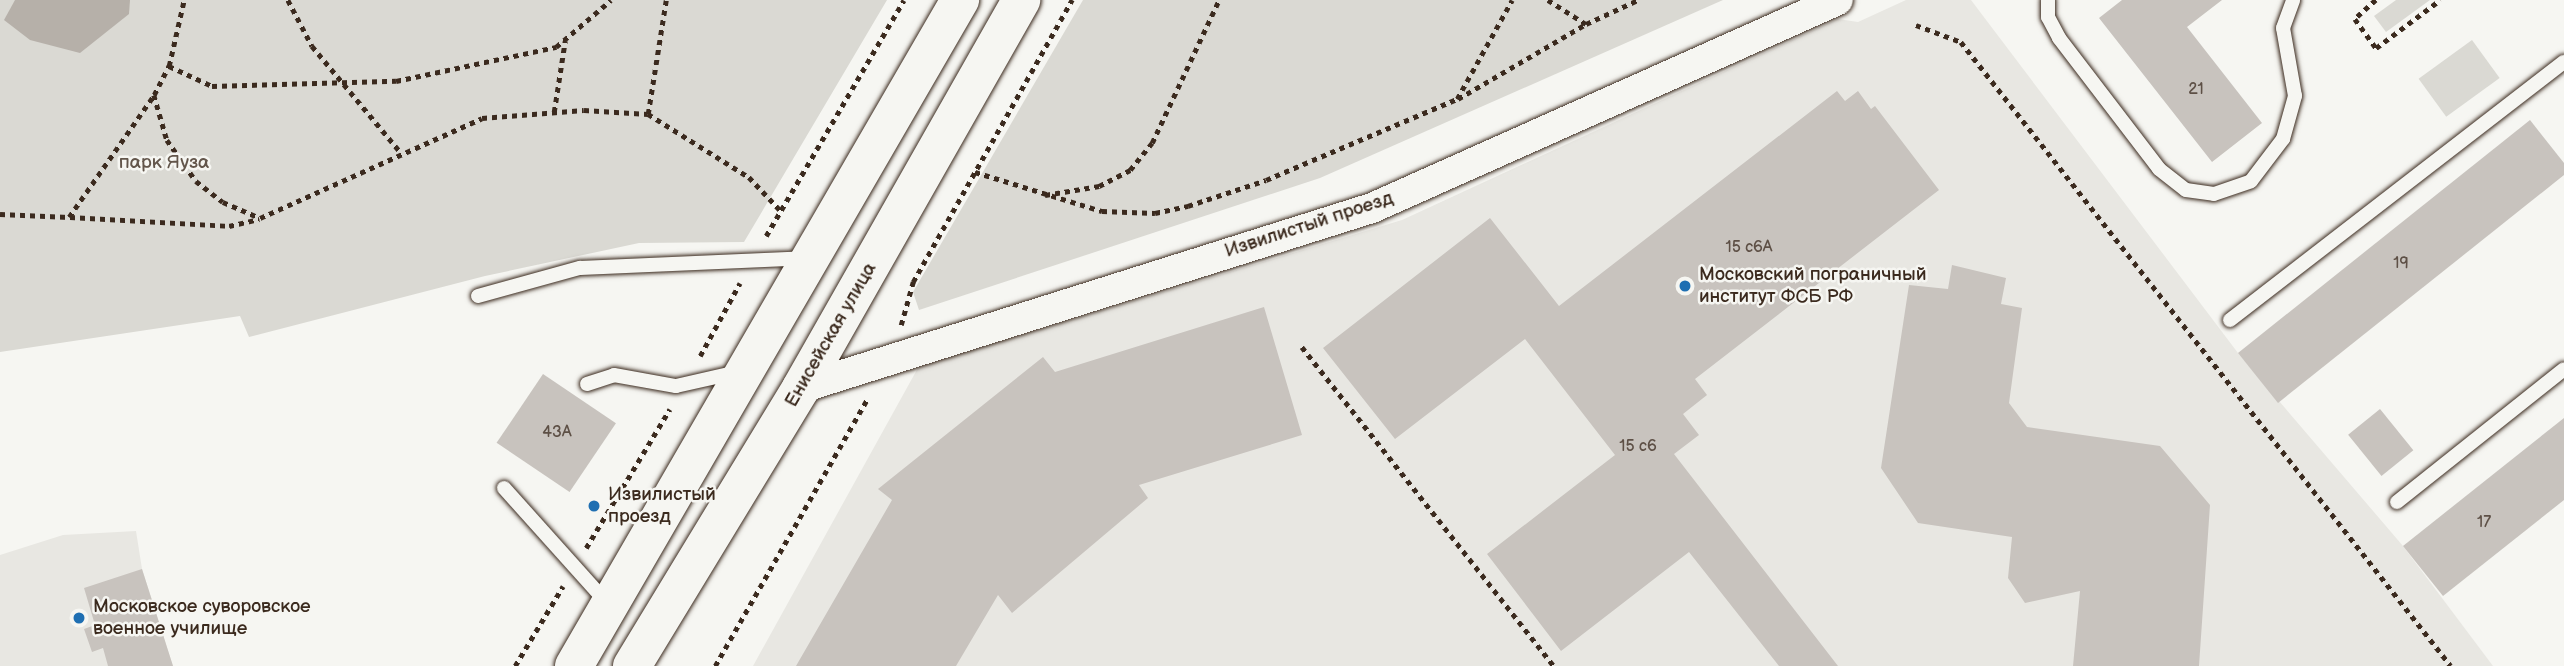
<!DOCTYPE html>
<html>
<head>
<meta charset="utf-8">
<style>
  body { margin:0 }
  #map { position:relative; width:2564px; height:666px; overflow:hidden; background:#f6f6f2; font-family:"Balsamiq Sans",sans-serif }
  div>[style] { position:absolute }
  [style*='--x'] { left:calc(var(--x)*1px); top:calc(var(--y)*1px); width:calc(var(--w)*1px); rotate:calc(var(--a)*1deg) }
  .built>* { inset:0; background:#e8e7e2 }
  .green>* { inset:0; background:#dad9d3; transform-origin:0 0 }
  .water>* { inset:0; background:#b6b0a9 }
  .building>* { inset:0; background:#c8c3be; transform-origin:0 0 }
  .path>* { height:4.5px; margin-top:-2.25px; transform-origin:0; background:repeating-linear-gradient(90deg,#3b2a1e 0 5px,transparent 0 10px) }
  .roads { filter:drop-shadow(0 0 2px #3b2a1e) drop-shadow(0 0 2px #3b2a1e) }
  .lane>* { height:14px; margin:-7px; padding:0 7px; transform-origin:7px; border-radius:7px; background:#f6f6f2 }
  .street>* { height:30px; margin:-15px; padding:0 15px; transform-origin:15px; border-radius:15px; background:#f6f6f2 }
  .secondary>* { height:38px; margin:-19px; padding:0 19px; transform-origin:19px; border-radius:19px; background:#f6f6f2 }
  .dots>* { width:19px; height:19px; translate:-50% -50%; box-sizing:border-box; border:4px solid #f6f6f2; border-radius:50% }
  span { translate:-50% -50%; white-space:nowrap; text-align:center; line-height:1.15; -webkit-text-stroke:5px #f6f6f2; paint-order:stroke }
  .number-label { font-size:16px; color:#5e5046 }
  .number-label span { -webkit-text-stroke-width:0 }
  .park-label { font-size:19px; color:#63564b }
  .street-label { font-size:19px; color:#3b2a1e }
  .poi-label { font-size:19px; color:#3b2a1e }
  .left { translate:0 -50%; text-align:left }
</style>
</head>
<body>
<div id="map">
  <div class="built">
    <i style="clip-path:polygon(1906px 0,1971px 0,2238px 353px,2403px 546px,2493px 666px,753px 666px,919px 366px,1402px 220px,1838px 19px,1858px 22px)"></i>
    <i style="clip-path:polygon(136px 531px,142px 569px,173px 666px,0 666px,0 555px,63px 535px)"></i>
  </div>
  <div class="green">
    <i style="clip-path:polygon(0 0,887px 0,744px 242px,639px 243px,485px 276px,249px 337px,240px 316px,0 352px)"></i>
    <i style="clip-path:polygon(1083px 0,1723px 0,1320px 178px,919px 310px,913px 292px)"></i>
    <i style="clip-path:polygon(2396px 0,2430px 0,2386px 32px,2374px 16px)"></i>
    <i style="left:2472px;top:40px;width:47px;height:66px;rotate:54deg"></i>
  </div>
  <div class="water">
    <i style="clip-path:polygon(15px 0,130px 0,129px 14px,80px 53px,30px 40px,4px 20px)"></i>
  </div>
  <div class="building">
    <i style="clip-path:polygon(2122px 0,2222px 0,2187px 27px,2262px 123px,2212px 162px,2099px 18px)"></i>
    <i style="clip-path:polygon(1837px 91px,1845px 101px,1858px 91px,1871px 109px,1875px 106px,1939px 190px,1695px 379px,1707px 395px,1683px 414px,1699px 435px,1674px 454px,1838px 666px,1779px 666px,1689px 552px,1561px 651px,1487px 554px,1615px 455px,1525px 339px,1395px 439px,1323px 348px,1490px 218px,1559px 306px)"></i>
    <i style="clip-path:polygon(2530px 120px,2564px 163px,2564px 175px,2278px 403px,2238px 353px)"></i>
    <i style="clip-path:polygon(1952px 265px,2006px 278px,2001px 304px,2022px 308px,2009px 403px,2027px 427px,2160px 446px,2210px 505px,2199px 666px,2073px 666px,2080px 591px,2025px 603px,2008px 578px,2012px 537px,1918px 523px,1881px 468px,1909px 285px,1948px 289px)"></i>
    <i style="clip-path:polygon(1264px 307px,1302px 435px,1139px 485px,1148px 498px,1012px 613px,998px 595px,956px 666px,796px 666px,892px 500px,878px 489px,1043px 357px,1055px 372px)"></i>
    <i style="left:543px;top:374px;width:88px;height:83px;rotate:34deg"></i>
    <i style="left:2380px;top:409px;width:53px;height:41px;rotate:51deg"></i>
    <i style="clip-path:polygon(2564px 418px,2564px 500px,2443px 596px,2403px 546px)"></i>
    <i style="clip-path:polygon(142px 569px,173px 666px,108px 666px,103px 648px,92px 652px,84px 629px,95px 625px,84px 588px)"></i>
  </div>
  <div class="path">
    <i style="--x:288;--y:0;--w:52;--a:62.4"></i>
    <i style="--x:312;--y:46;--w:139;--a:50.2"></i>
    <i style="--x:1548;--y:0;--w:45;--a:32.3"></i>
    <i style="--x:1586;--y:24;--w:57;--a:-24.8"></i>
    <i style="--x:2376;--y:0;--w:28;--a:138"></i>
    <i style="--x:2355;--y:19;--w:36;--a:54"></i>
    <i style="--x:2376;--y:48;--w:80;--a:-36.9"></i>
    <i style="--x:1916;--y:25;--w:48;--a:20.7"></i>
    <i style="--x:1961;--y:42;--w:793;--a:51.86"></i>
    <i style="--x:169;--y:66;--w:47;--a:24.9"></i>
    <i style="--x:212;--y:86;--w:184;--a:-1.6"></i>
    <i style="--x:396;--y:81;--w:164;--a:-12"></i>
    <i style="--x:556;--y:47;--w:72;--a:-40.5"></i>
    <i style="--x:154;--y:95;--w:47;--a:73.9"></i>
    <i style="--x:167;--y:140;--w:50;--a:54.7"></i>
    <i style="--x:196;--y:181;--w:34;--a:38"></i>
    <i style="--x:223;--y:202;--w:40;--a:23.4"></i>
    <i style="--x:260;--y:218;--w:243;--a:-24.2"></i>
    <i style="--x:482;--y:118;--w:102;--a:-4.5"></i>
    <i style="--x:584;--y:110;--w:64;--a:3.6"></i>
    <i style="--x:648;--y:114;--w:119;--a:32"></i>
    <i style="--x:749;--y:177;--w:45;--a:46.8"></i>
    <i style="--x:1458;--y:99;--w:148;--a:-30.4"></i>
    <i style="--x:554;--y:112;--w:72;--a:-81.2"></i>
    <i style="--x:648;--y:114;--w:115;--a:-81"></i>
    <i style="--x:975;--y:172;--w:133;--a:17.1"></i>
    <i style="--x:1102;--y:211;--w:53;--a:2.2"></i>
    <i style="--x:1155;--y:213;--w:34;--a:-12"></i>
    <i style="--x:1188;--y:206;--w:82;--a:-18.4"></i>
    <i style="--x:1266;--y:180;--w:207;--a:-23"></i>
    <i style="--x:1457;--y:99;--w:113;--a:-60.9"></i>
    <i style="--x:1045;--y:195;--w:55;--a:-9.5"></i>
    <i style="--x:1099;--y:186;--w:35;--a:-27"></i>
    <i style="--x:1130;--y:170;--w:35;--a:-51"></i>
    <i style="--x:1152;--y:143;--w:158;--a:-64.9"></i>
    <i style="--x:0;--y:214;--w:69;--a:2.5"></i>
    <i style="--x:69;--y:217;--w:149;--a:-55.1"></i>
    <i style="--x:154;--y:95;--w:33;--a:-63"></i>
    <i style="--x:169;--y:66;--w:68;--a:-77.2"></i>
    <i style="--x:70;--y:217;--w:159;--a:3.2"></i>
    <i style="--x:229;--y:226;--w:31;--a:-13"></i>
    <i style="--x:766;--y:236;--w:273;--a:-59.7"></i>
    <i style="--x:901;--y:325;--w:45;--a:-74.4"></i>
    <i style="--x:913;--y:282;--w:324;--a:-60.6"></i>
    <i style="--x:1302;--y:347;--w:407;--a:51.7"></i>
    <i style="--x:700;--y:356;--w:83;--a:-61.3"></i>
    <i style="--x:586;--y:548;--w:162;--a:-58.9"></i>
    <i style="--x:515;--y:666;--w:93;--a:-59"></i>
    <i style="--x:715;--y:666;--w:307;--a:-60.3"></i>
  </div>
  <div class="roads">
    <div class="lane">
      <i style="--x:2048;--y:0;--w:17;--a:90"></i>
      <i style="--x:2048;--y:17;--w:24;--a:62"></i>
      <i style="--x:2059;--y:38;--w:165;--a:52.6"></i>
      <i style="--x:2159;--y:169;--w:34;--a:38"></i>
      <i style="--x:2186;--y:190;--w:28;--a:8"></i>
      <i style="--x:2214;--y:194;--w:39;--a:-19"></i>
      <i style="--x:2251;--y:181;--w:53;--a:-52.7"></i>
      <i style="--x:2283;--y:139;--w:45;--a:-74.4"></i>
      <i style="--x:2295;--y:96;--w:69;--a:-100"></i>
      <i style="--x:2283;--y:28;--w:30;--a:-70"></i>
      <i style="--x:478;--y:296;--w:106;--a:-15.4"></i>
      <i style="--x:580;--y:268;--w:225;--a:-2.5"></i>
      <i style="--x:2230;--y:320;--w:422;--a:-37.7"></i>
      <i style="--x:587;--y:384;--w:28;--a:-18"></i>
      <i style="--x:614;--y:375;--w:63;--a:10.1"></i>
      <i style="--x:676;--y:386;--w:64;--a:-12.7"></i>
      <i style="--x:504;--y:488;--w:156;--a:48.1"></i>
      <i style="--x:2397;--y:502;--w:213;--a:-38.5"></i>
    </div>
    <div class="street">
      <i style="--x:801;--y:388;--w:599;--a:-17.5"></i>
      <i style="--x:1372;--y:208;--w:510;--a:-24.05"></i>
    </div>
    <div class="secondary">
      <i style="--x:574;--y:666;--w:770;--a:-59.9"></i>
      <i style="--x:632;--y:666;--w:325;--a:-58.7"></i>
      <i style="--x:801;--y:388;--w:446;--a:-60.4"></i>
    </div>
  </div>
  <div class="dots">
    <i style="left:1685px;top:286px;background:#1f6fb2"></i>
    <i style="left:594px;top:506px;background:#1f6fb2"></i>
    <i style="left:79px;top:618px;background:#1f6fb2"></i>
  </div>
  <div class="number-label">
    <span style="left:2196px;top:90px">21</span>
    <span style="left:1749px;top:248px">15 с6А</span>
    <span style="left:2401px;top:264px">19</span>
    <span style="left:557px;top:433px">43А</span>
    <span style="left:1638px;top:447px">15 с6</span>
    <span style="left:2484px;top:523px">17</span>
  </div>
  <div class="park-label">
    <span style="left:164px;top:163px">парк Яуза</span>
  </div>
  <div class="street-label">
    <span style="left:1309px;top:225px;rotate:-18deg">Извилистый проезд</span>
    <span style="left:831px;top:335px;rotate:-60deg">Енисейская улица</span>
  </div>
  <div class="poi-label">
    <span class="left" style="left:1699px;top:286px">Московский пограничный<br>институт ФСБ РФ</span>
    <span class="left" style="left:608px;top:506px">Извилистый<br>проезд</span>
    <span class="left" style="left:93px;top:618px">Московское суворовское<br>военное училище</span>
  </div>
</div>
</body>
</html>
